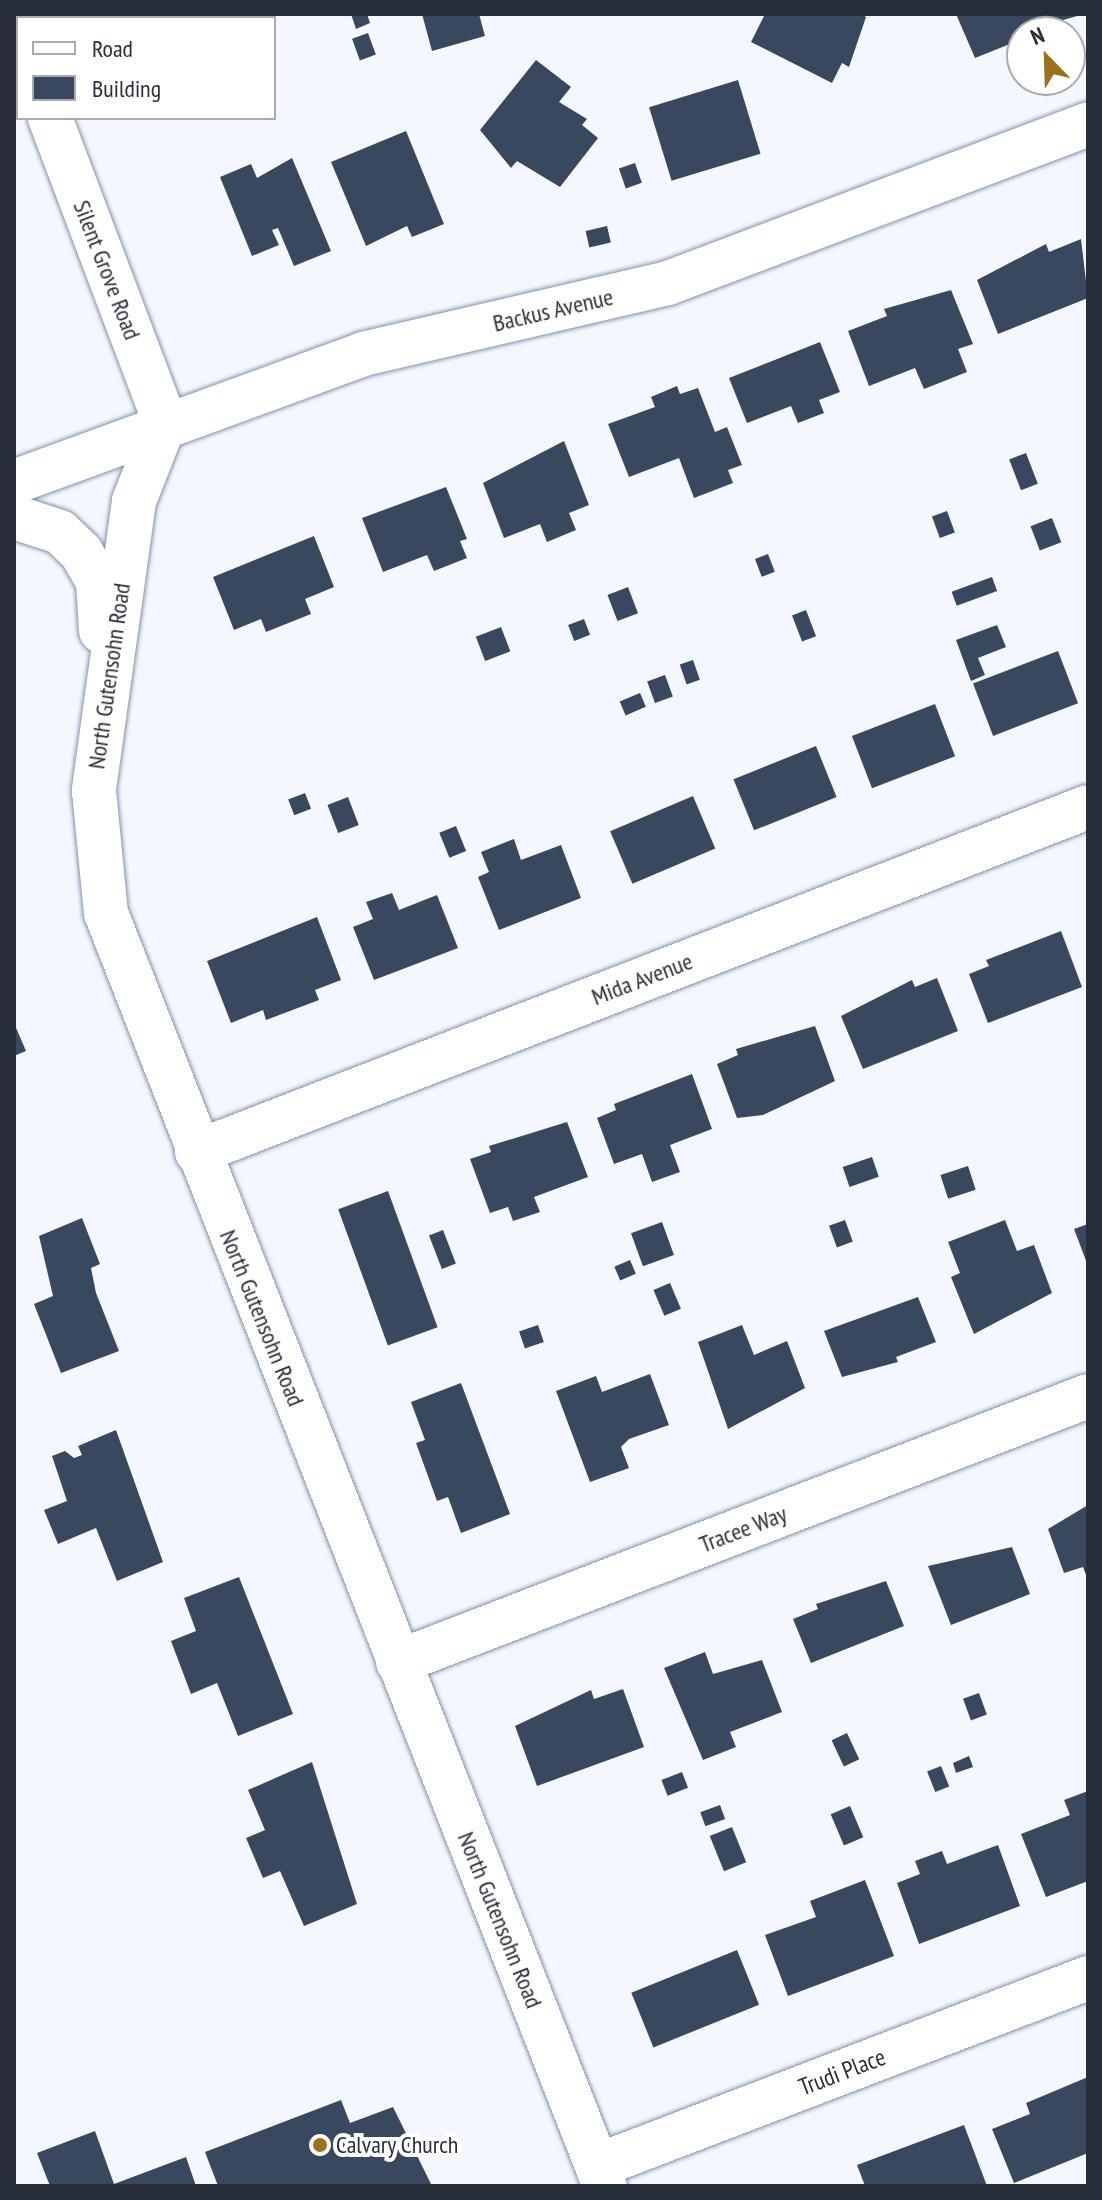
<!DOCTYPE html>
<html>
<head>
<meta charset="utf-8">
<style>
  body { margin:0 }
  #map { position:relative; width:1102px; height:2200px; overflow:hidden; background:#f4f8fe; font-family:"PT Sans Narrow",sans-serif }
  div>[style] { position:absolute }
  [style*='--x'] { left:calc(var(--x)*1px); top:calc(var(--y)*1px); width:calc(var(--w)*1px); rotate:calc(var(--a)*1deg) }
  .building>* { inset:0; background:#3a485f; transform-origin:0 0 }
  .roads { filter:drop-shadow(0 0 2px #8192ac) drop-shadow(0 0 2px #8192ac) }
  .minor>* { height:44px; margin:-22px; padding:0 22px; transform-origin:22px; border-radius:22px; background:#fff }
  .tertiary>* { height:44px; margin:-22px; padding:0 22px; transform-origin:22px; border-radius:22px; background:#fff }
  .dots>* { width:22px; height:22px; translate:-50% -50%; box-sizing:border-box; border:4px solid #fff; border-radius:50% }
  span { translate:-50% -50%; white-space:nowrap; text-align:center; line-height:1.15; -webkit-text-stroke:8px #fff; paint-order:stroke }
  .street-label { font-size:24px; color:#272e39 }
  .poi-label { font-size:24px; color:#272e39 }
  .left { translate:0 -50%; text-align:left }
  .frame { position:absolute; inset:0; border:16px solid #272e39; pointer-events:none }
  .legend { position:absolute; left:16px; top:16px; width:260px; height:104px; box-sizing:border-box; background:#fff; border:2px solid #a9abb0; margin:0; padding:10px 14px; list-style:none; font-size:24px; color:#272e39 }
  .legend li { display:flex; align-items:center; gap:16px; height:40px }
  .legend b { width:40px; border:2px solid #a9abb0 }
  .north { position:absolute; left:1006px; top:16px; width:80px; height:80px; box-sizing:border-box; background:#fff; border:2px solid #a9abb0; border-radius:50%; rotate:337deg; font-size:22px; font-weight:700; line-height:32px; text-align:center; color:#272e39 }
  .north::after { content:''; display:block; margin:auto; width:28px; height:36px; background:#9a711e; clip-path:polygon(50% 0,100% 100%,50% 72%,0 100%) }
</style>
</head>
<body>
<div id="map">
  <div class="building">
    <i style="left:144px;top:14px;width:97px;height:4px"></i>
    <i style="clip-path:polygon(351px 14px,367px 14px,370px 23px,356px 29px)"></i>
    <i style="clip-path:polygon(422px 14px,479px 14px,485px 36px,432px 51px)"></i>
    <i style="clip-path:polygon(765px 14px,861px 14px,866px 17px,849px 67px,842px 63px,832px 83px,751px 42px)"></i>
    <i style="clip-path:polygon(956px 14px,1084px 14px,1022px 32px,1022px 47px,1013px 51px,1010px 44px,975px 58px)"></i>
    <i style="left:368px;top:33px;width:23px;height:17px;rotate:70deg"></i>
    <i style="clip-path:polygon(536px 60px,571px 87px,559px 102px,587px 119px,582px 125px,598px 138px,560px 187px,517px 161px,511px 168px,480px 130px)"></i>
    <i style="left:738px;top:80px;width:77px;height:93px;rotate:73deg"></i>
    <i style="clip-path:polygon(406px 131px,444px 224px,412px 237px,407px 226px,366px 246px,331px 162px)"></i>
    <i style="clip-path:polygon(292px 158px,331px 251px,294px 266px,278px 228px,272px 230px,279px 245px,252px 256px,220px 177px,251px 164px,257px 178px)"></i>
    <i style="left:635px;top:163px;width:21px;height:17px;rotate:71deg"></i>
    <i style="left:607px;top:226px;width:17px;height:22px;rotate:77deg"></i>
    <i style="clip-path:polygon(1081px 239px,1088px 298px,998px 334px,977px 280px,1046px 244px,1049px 252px)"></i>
    <i style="clip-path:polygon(951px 290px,973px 344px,958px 349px,967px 372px,924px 389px,915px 368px,869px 386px,848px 331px,887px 316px,884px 309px)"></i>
    <i style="clip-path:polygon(820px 342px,840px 392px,819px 400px,824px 413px,798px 423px,791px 406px,747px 423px,729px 378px)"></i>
    <i style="clip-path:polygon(677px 386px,680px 394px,698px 388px,715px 432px,727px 427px,742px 465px,728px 470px,733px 483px,694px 498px,679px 458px,629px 477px,608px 424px,655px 407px,651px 397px)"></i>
    <i style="clip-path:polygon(564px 441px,589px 505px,569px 513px,576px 530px,547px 542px,540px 524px,504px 538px,483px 483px)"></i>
    <i style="left:1026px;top:453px;width:33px;height:18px;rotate:69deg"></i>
    <i style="clip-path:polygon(446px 487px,467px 539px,460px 541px,467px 558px,434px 571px,427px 555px,383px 572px,362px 518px)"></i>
    <i style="left:947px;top:511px;width:23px;height:16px;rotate:70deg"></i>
    <i style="left:1052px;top:518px;width:26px;height:23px;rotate:69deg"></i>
    <i style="clip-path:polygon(314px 536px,334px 587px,305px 599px,311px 614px,266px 632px,261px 619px,234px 630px,213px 577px)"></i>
    <i style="left:768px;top:554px;width:19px;height:14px;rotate:69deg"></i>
    <i style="left:992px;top:577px;width:15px;height:43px;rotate:70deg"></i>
    <i style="left:628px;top:587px;width:28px;height:22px;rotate:69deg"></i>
    <i style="left:806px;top:610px;width:28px;height:15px;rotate:69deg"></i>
    <i style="left:584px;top:619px;width:17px;height:17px;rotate:69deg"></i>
    <i style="clip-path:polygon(997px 625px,1006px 647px,978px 658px,985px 675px,971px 681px,956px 640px)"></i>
    <i style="left:501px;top:627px;width:26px;height:27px;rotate:69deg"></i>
    <i style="left:1058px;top:651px;width:56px;height:91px;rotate:69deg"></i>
    <i style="left:693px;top:660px;width:21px;height:14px;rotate:71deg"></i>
    <i style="left:665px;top:675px;width:23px;height:19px;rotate:70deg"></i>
    <i style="left:640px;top:693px;width:15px;height:22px;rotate:67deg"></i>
    <i style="left:935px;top:704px;width:56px;height:89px;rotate:69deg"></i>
    <i style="left:816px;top:746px;width:55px;height:89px;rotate:68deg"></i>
    <i style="left:305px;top:793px;width:17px;height:18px;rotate:69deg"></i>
    <i style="left:693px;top:796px;width:57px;height:90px;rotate:67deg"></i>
    <i style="left:348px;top:797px;width:30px;height:22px;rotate:69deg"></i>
    <i style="left:456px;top:826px;width:27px;height:18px;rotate:68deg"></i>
    <i style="clip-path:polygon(514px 839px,521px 860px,561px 845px,581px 898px,499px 930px,478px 877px,489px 872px,481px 852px)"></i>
    <i style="clip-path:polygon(392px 893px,399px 910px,437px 895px,458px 948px,374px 980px,353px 927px,373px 919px,366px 902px)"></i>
    <i style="clip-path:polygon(317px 917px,341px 980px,315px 990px,319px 1000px,266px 1020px,263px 1010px,231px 1023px,207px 961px)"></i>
    <i style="clip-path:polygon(1061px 931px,1082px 987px,988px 1023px,969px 974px,989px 966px,986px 960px)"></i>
    <i style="clip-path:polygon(937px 978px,958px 1031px,863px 1069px,841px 1016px,912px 980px,915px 987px)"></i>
    <i style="clip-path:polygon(14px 1023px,26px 1051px,14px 1056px)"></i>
    <i style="clip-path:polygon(815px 1026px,835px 1081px,763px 1115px,737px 1118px,717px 1064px,738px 1055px,736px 1049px)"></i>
    <i style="clip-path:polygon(692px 1074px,712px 1129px,670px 1145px,680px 1172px,652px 1182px,642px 1154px,614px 1164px,597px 1118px,616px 1110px,614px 1104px)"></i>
    <i style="clip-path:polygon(567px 1122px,588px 1177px,534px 1197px,540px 1212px,513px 1221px,508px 1207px,490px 1213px,470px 1159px,491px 1152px,489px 1146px)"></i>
    <i style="left:872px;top:1157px;width:21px;height:31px;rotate:71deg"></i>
    <i style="left:968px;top:1166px;width:25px;height:29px;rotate:72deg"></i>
    <i style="left:388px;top:1191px;width:145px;height:53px;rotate:70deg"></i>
    <i style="clip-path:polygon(82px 1218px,100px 1264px,91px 1268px,96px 1293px,119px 1351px,61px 1373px,34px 1304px,53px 1296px,39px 1236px)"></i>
    <i style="left:845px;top:1220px;width:23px;height:17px;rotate:70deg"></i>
    <i style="clip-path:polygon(1005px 1220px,1017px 1251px,1034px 1245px,1052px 1293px,974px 1334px,951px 1277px,960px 1273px,948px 1242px)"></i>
    <i style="left:662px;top:1222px;width:35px;height:33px;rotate:70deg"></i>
    <i style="clip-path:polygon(1088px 1224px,1088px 1266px,1074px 1229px)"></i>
    <i style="left:443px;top:1230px;width:36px;height:15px;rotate:69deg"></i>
    <i style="left:630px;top:1260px;width:15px;height:17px;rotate:67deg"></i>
    <i style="left:670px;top:1283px;width:28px;height:18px;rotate:67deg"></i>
    <i style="clip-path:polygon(918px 1297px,936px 1342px,896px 1357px,898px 1362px,842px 1377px,824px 1331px)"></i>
    <i style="left:538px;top:1325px;width:18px;height:20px;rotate:71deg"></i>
    <i style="clip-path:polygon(742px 1325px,754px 1355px,787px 1341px,805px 1388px,728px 1429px,698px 1342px)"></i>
    <i style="clip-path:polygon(650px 1374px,669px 1425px,629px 1439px,621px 1447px,629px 1468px,590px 1482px,556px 1391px,596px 1376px,602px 1392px)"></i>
    <i style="clip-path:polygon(461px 1383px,510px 1514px,461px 1533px,448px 1497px,437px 1501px,416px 1443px,425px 1440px,411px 1402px)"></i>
    <i style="clip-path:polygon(116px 1430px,163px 1562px,117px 1581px,96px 1528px,58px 1544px,44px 1510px,67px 1501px,52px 1456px,65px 1451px,74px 1458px,82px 1455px,78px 1446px)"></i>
    <i style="clip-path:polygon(1088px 1505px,1088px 1580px,1083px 1567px,1064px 1573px,1048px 1529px)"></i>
    <i style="clip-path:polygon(1012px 1547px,1030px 1594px,951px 1625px,928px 1566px)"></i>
    <i style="clip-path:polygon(239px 1577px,293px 1714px,238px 1736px,217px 1683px,191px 1694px,171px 1641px,196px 1631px,184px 1598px)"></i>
    <i style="clip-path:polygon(886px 1581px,904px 1626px,811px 1663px,793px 1619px,818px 1609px,816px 1604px)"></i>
    <i style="clip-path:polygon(705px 1652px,713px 1674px,762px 1660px,782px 1712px,730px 1732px,736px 1747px,703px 1760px,664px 1668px)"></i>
    <i style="clip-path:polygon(623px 1689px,644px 1747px,537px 1786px,515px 1726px,591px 1690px,594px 1699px)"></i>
    <i style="left:979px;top:1693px;width:23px;height:17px;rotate:70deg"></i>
    <i style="left:847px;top:1733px;width:29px;height:17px;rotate:65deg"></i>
    <i style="clip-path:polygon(969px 1756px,973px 1767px,956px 1773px,953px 1763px)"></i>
    <i style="clip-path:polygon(312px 1762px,357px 1904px,304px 1926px,280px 1871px,263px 1878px,246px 1838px,265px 1830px,248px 1790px)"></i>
    <i style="left:941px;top:1766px;width:22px;height:15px;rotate:68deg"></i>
    <i style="left:682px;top:1772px;width:17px;height:22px;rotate:69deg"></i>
    <i style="clip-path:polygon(1088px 1791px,1088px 1881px,1046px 1897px,1021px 1834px,1070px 1815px,1064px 1800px)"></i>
    <i style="left:720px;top:1805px;width:15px;height:21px;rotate:70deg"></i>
    <i style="left:850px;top:1806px;width:34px;height:21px;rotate:67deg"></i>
    <i style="left:732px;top:1827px;width:38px;height:24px;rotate:68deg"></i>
    <i style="clip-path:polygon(998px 1845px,1020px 1906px,919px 1944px,897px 1883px,920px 1874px,915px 1861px,942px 1851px,947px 1864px)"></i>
    <i style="clip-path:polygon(865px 1880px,894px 1956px,788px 1996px,765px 1935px,816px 1917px,810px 1901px)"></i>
    <i style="left:737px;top:1950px;width:59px;height:114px;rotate:68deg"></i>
    <i style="clip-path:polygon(1088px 2077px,1088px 2153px,1014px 2183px,992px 2129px,1030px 2114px,1026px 2103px)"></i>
    <i style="clip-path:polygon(341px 2100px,350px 2123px,393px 2107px,432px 2186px,218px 2186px,205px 2152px)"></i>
    <i style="clip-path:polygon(964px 2125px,987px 2186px,865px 2186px,857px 2165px)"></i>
    <i style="clip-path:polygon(95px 2131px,114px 2184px,186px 2157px,196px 2186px,50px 2186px,37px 2153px)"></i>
  </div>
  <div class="roads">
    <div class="minor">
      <i style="--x:197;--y:1152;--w:955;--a:-21.17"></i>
      <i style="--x:398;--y:1662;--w:739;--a:-21.08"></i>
      <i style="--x:597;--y:2166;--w:526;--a:-20.95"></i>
    </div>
    <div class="tertiary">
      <i style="--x:14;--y:21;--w:12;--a:70"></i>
      <i style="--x:50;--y:118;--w:325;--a:69.3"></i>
      <i style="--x:165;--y:422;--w:85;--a:111.4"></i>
      <i style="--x:134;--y:501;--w:293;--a:97.9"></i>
      <i style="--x:94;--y:791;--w:123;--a:84.4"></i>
      <i style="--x:106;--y:913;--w:1367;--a:68.6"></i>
      <i style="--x:14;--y:482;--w:372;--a:-20.1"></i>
      <i style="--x:363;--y:354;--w:313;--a:-13.1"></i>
      <i style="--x:668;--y:283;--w:449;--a:-20.7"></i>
      <i style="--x:14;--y:517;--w:48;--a:18.1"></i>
      <i style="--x:60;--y:532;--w:29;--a:44"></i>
      <i style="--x:81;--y:552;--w:34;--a:60"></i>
      <i style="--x:98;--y:582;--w:49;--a:86.5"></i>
    </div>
  </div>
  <div class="dots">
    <i style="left:320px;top:2145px;background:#9a711e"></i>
  </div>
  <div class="street-label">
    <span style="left:107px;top:270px;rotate:69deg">Silent Grove Road</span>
    <span style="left:553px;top:310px;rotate:-13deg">Backus Avenue</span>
    <span style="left:109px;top:676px;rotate:-82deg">North Gutensohn Road</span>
    <span style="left:642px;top:979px;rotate:-21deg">Mida Avenue</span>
    <span style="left:262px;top:1318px;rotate:68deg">North Gutensohn Road</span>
    <span style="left:743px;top:1529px;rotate:-21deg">Tracee Way</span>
    <span style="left:500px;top:1920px;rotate:68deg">North Gutensohn Road</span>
    <span style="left:842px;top:2072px;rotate:-21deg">Trudi Place</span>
  </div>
  <div class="poi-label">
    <span class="left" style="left:336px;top:2145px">Calvary Church</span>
  </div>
  <div class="frame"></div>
  <ul class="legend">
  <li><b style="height:10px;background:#fff"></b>Road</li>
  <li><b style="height:22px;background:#3a485f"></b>Building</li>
  </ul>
  <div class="north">N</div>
</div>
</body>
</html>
